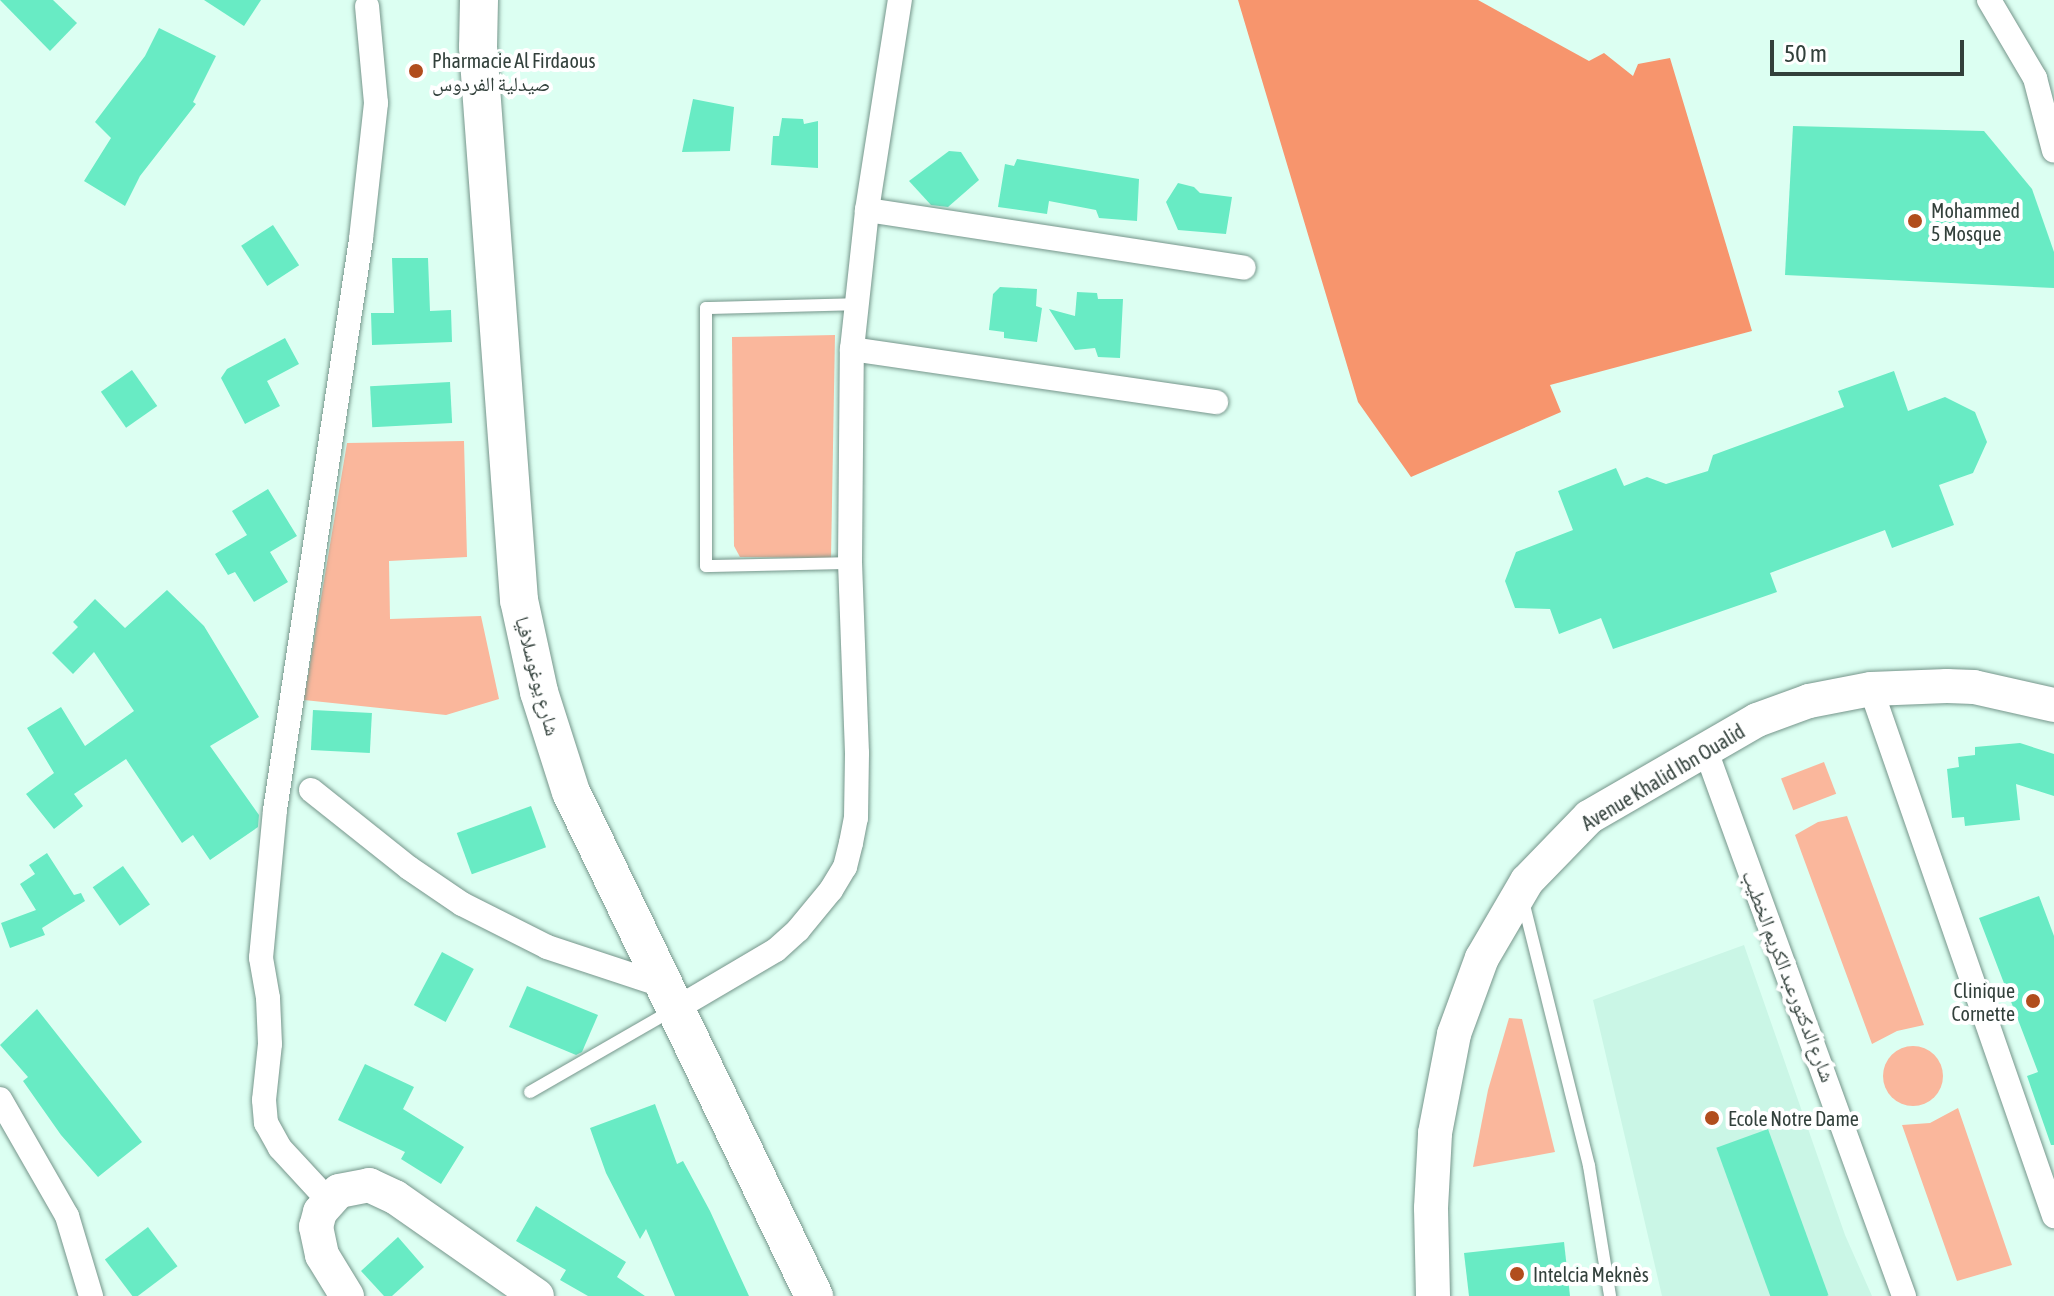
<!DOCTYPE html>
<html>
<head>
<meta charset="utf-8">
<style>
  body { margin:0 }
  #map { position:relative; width:2054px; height:1296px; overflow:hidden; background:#dcfff2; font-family:"Asap Condensed","Noto Naskh Arabic",sans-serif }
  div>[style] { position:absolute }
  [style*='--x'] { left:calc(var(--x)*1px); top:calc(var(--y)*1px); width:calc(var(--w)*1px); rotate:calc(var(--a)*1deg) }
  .built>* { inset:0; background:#caf6e6 }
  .green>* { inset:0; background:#fab79c; transform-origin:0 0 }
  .round { border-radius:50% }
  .forest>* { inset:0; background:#f7956d }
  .building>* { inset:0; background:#68ebc4; transform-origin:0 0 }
  .roads { filter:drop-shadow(0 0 2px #76968b) drop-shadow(0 0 2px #76968b) }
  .service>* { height:12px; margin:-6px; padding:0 6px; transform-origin:6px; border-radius:6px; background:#fff }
  .minor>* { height:24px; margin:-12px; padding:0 12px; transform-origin:12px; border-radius:12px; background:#fff }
  .secondary>* { height:34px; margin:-17px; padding:0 17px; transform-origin:17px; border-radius:17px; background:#fff }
  .primary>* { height:38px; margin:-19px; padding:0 19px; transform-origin:19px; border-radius:19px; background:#fff }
  .dots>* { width:22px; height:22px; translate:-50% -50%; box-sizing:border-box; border:4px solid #fff; border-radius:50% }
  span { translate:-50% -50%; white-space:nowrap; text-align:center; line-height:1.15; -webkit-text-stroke:8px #fff; paint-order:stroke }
  .poi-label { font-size:20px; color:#32403b }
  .left { translate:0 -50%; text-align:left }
  .right { translate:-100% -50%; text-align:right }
  .street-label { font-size:20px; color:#32403b }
  .scale { position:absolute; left:1770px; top:40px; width:194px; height:36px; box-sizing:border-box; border:4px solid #32403b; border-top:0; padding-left:10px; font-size:24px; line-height:28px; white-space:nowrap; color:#32403b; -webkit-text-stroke:6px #fff; paint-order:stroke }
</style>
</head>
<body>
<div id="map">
  <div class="built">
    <i style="clip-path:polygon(1744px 945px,1845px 1235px,1872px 1296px,1662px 1296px,1593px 1000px)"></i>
  </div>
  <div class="green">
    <i style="clip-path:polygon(835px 335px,831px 558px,740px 557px,734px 546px,732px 337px)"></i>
    <i style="clip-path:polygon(464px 441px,467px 557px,389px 561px,390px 619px,481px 616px,499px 699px,446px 715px,304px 700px,347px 443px)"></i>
    <i style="left:1824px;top:762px;width:34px;height:46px;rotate:69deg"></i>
    <i style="clip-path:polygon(1847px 816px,1924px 1025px,1897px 1031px,1872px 1044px,1795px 835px,1818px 822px)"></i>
    <i style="clip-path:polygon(1509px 1018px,1522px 1019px,1555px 1152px,1473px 1167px,1488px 1090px)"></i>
    <i class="round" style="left:1883px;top:1046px;width:60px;height:60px"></i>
    <i style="clip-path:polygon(1958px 1108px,2012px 1265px,1957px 1281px,1902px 1125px,1930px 1123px)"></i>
  </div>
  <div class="forest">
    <i style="clip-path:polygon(1238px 0,1478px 0,1589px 61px,1604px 53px,1633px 76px,1638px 64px,1670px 58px,1752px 331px,1550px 385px,1561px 412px,1411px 477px,1358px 402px)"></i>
  </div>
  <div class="building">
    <i style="clip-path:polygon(0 0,53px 0,77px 23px,50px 51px)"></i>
    <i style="clip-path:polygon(204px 0,261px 0,244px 26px)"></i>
    <i style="clip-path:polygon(159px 28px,216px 56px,193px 102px,196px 104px,140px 176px,125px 206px,84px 181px,111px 138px,95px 122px,145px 56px)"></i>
    <i style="clip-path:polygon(693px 99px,734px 107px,730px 151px,682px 152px)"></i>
    <i style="clip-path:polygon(782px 118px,803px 119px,804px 124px,818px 121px,818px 168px,771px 165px,773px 136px,779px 136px)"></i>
    <i style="clip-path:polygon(1793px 126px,1984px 131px,2032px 189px,2054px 252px,2054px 288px,1785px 275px)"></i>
    <i style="clip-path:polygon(949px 151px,961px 152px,979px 180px,948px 207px,931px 205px,909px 181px)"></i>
    <i style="clip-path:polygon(1017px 159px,1139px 179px,1137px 221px,1099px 218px,1096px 210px,1049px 201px,1047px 214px,998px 207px,1005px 164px,1014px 166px)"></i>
    <i style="clip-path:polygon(1178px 183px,1194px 187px,1200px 193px,1232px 197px,1226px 234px,1178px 230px,1166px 202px)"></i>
    <i style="left:273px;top:225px;width:48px;height:38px;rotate:57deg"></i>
    <i style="clip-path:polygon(392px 258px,428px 258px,430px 311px,451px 310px,452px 342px,372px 345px,371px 313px,394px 313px)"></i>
    <i style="clip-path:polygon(1000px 287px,1037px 289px,1036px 306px,1042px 308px,1037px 342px,1004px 338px,1004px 332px,989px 330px,993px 294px)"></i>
    <i style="clip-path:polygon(1077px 292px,1097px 293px,1098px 299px,1123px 299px,1120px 358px,1098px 357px,1095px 348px,1075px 350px,1049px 309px,1075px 316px)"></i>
    <i style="clip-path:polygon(285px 338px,299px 364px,267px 381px,280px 406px,245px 424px,221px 378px,227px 369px)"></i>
    <i style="left:132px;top:370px;width:44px;height:38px;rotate:55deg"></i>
    <i style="clip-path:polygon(1894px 371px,1908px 411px,1945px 397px,1975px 412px,1987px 442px,1973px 473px,1939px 485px,1954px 525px,1892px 548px,1885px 530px,1770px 573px,1777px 592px,1613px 649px,1601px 618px,1559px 634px,1550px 609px,1515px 608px,1505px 581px,1516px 552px,1573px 530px,1558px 491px,1616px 468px,1624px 486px,1647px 477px,1666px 484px,1708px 471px,1713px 455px,1844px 407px,1838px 391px)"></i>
    <i style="left:450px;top:382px;width:41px;height:80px;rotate:87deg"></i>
    <i style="clip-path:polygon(268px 489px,297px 536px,270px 552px,288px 582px,254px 602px,235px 572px,228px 575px,215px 554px,247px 535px,232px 511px)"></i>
    <i style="clip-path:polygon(167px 590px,204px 626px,259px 717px,210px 746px,259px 815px,258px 827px,210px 860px,193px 835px,182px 843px,126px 759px,74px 794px,83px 806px,54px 829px,26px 794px,54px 773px,27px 728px,61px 707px,85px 746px,134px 711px,94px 652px,73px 674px,52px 653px,78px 627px,73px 622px,95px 599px,125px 628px)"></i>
    <i style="left:313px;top:710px;width:59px;height:40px;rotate:3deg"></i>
    <i style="clip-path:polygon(2020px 743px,2054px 754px,2054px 796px,2016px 784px,2020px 820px,1965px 826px,1964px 817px,1952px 818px,1947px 769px,1959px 767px,1958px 757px,1975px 755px,1975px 747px)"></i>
    <i style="left:531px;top:806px;width:44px;height:79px;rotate:70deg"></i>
    <i style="clip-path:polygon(47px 853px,74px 895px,81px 893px,85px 901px,42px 928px,45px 935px,10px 948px,1px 923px,36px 910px,20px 884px,35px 874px,29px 865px)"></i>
    <i style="left:123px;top:866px;width:47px;height:37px;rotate:55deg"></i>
    <i style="clip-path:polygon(2039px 896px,2054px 936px,2054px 1145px,2051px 1145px,2027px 1076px,2038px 1072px,1979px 918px)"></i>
    <i style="left:442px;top:952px;width:36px;height:60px;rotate:28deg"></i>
    <i style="clip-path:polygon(527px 986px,598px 1015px,582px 1052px,576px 1055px,509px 1027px)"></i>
    <i style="clip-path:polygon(37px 1009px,142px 1142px,98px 1177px,61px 1135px,23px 1081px,28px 1077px,0 1045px)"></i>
    <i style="clip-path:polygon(365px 1064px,414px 1087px,403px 1109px,464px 1147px,441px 1184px,401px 1159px,405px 1152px,338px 1120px)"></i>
    <i style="clip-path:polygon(655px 1104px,677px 1164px,683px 1161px,710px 1211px,749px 1296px,675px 1296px,646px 1229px,640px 1239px,606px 1173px,590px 1128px)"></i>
    <i style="left:1768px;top:1129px;width:177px;height:55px;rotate:70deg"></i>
    <i style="clip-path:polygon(536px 1206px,626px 1262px,617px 1277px,645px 1296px,588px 1296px,560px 1280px,566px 1270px,516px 1241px)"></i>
    <i style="left:148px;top:1227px;width:49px;height:54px;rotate:53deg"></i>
    <i style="clip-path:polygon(398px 1237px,424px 1267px,392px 1296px,384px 1296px,361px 1271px)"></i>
    <i style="clip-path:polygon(1564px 1242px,1570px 1296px,1469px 1296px,1464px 1253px)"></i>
  </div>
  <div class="roads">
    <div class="service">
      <i style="--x:850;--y:563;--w:144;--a:178.8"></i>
      <i style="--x:706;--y:566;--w:258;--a:-90"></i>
      <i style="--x:706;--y:308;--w:151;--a:-1.5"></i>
      <i style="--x:1523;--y:901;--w:273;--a:76"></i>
      <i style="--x:1589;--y:1166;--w:132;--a:80.8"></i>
      <i style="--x:530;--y:1092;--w:163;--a:-29.9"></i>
    </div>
    <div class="minor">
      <i style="--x:1989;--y:0;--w:91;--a:59.5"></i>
      <i style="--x:2035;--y:78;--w:75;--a:75.4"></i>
      <i style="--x:867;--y:210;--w:381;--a:8.7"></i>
      <i style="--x:852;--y:349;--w:368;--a:8.3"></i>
      <i style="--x:1871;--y:689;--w:558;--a:70.85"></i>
      <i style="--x:1705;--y:748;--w:583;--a:70.04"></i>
      <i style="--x:311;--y:790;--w:125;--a:38.5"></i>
      <i style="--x:409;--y:868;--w:64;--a:34.2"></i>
      <i style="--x:462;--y:904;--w:95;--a:26.8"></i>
      <i style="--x:547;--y:947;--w:121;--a:18.3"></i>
      <i style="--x:674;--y:1010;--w:118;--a:-30.5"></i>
      <i style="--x:776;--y:950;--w:30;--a:-42"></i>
      <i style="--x:798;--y:930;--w:52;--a:-50.5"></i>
      <i style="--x:831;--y:890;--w:27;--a:-59"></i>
      <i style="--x:845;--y:867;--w:25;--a:-76"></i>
      <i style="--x:851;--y:843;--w:25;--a:-79"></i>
      <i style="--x:856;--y:818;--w:65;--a:-89.1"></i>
      <i style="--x:857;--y:753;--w:190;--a:-92.1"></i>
      <i style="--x:850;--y:563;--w:214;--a:-89.5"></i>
      <i style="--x:852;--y:349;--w:140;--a:-83.8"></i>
      <i style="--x:867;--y:210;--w:213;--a:-81.1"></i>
      <i style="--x:0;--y:1099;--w:135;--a:60.2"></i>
      <i style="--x:67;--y:1216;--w:84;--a:73.3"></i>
      <i style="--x:328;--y:1200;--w:71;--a:-132.7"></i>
      <i style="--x:280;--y:1148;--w:29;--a:-119"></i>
      <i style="--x:266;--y:1123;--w:23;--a:-95"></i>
      <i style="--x:264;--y:1100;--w:56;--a:-83.9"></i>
      <i style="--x:270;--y:1044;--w:46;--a:-92.5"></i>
      <i style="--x:268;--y:998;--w:41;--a:-99.9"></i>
      <i style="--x:261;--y:958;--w:149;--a:-84.6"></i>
      <i style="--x:275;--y:810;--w:577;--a:-81.43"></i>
      <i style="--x:361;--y:239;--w:137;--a:-83.7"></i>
      <i style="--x:376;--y:103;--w:97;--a:-95.3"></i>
    </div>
    <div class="secondary">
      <i style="--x:347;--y:1296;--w:48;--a:-121.4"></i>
      <i style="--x:322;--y:1255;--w:29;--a:-102"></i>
      <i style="--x:316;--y:1227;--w:16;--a:-75"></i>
      <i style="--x:320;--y:1212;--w:28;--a:-48"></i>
      <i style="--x:339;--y:1191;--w:31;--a:-11"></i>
      <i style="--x:369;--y:1185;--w:29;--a:25"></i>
      <i style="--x:395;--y:1197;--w:173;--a:34.9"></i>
      <i style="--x:1433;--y:1296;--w:88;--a:-91.3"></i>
      <i style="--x:1431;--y:1208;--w:75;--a:-86.9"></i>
      <i style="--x:1435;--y:1133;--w:101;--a:-79.1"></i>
      <i style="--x:1454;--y:1034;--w:81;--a:-69.8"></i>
      <i style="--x:1482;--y:958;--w:89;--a:-59.7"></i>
      <i style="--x:1527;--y:881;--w:89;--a:-45.9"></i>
      <i style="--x:1589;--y:817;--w:194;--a:-30"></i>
      <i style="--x:1757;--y:720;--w:55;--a:-20.1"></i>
      <i style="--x:1809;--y:701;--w:63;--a:-11"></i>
      <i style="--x:1871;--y:689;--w:76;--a:-2.3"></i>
      <i style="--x:1947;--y:686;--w:27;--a:2"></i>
      <i style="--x:1974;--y:687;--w:82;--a:12.7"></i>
    </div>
    <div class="primary">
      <i style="--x:479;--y:0;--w:47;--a:91.2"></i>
      <i style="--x:478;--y:47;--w:555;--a:85.76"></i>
      <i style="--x:519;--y:600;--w:94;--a:77.7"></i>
      <i style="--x:539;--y:692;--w:105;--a:72.3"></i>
      <i style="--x:571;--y:792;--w:560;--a:64.26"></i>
    </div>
  </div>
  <div class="dots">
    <i style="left:416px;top:71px;background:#b14d1d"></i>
    <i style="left:1915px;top:221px;background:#b14d1d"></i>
    <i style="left:2033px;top:1001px;background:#b14d1d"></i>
    <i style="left:1712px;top:1118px;background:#b14d1d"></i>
    <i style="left:1517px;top:1274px;background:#b14d1d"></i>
  </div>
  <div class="poi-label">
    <span class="left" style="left:432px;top:72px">Pharmacie Al Firdaous<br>صيدلية الفردوس</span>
    <span class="left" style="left:1931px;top:222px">Mohammed<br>5 Mosque</span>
    <span class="right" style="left:2015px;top:1002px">Clinique<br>Cornette</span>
    <span class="left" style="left:1728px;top:1118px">Ecole Notre Dame</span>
    <span class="left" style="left:1533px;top:1274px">Intelcia Meknès</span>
  </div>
  <div class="street-label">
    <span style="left:538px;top:676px;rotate:75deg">شارع يوغوسلافيا</span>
    <span style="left:1663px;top:777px;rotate:-31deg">Avenue Khalid Ibn Oualid</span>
    <span style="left:1789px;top:976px;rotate:69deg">شارع الدكتورعبد الكريم الخطيب</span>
  </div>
  <div class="scale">50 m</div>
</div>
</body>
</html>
